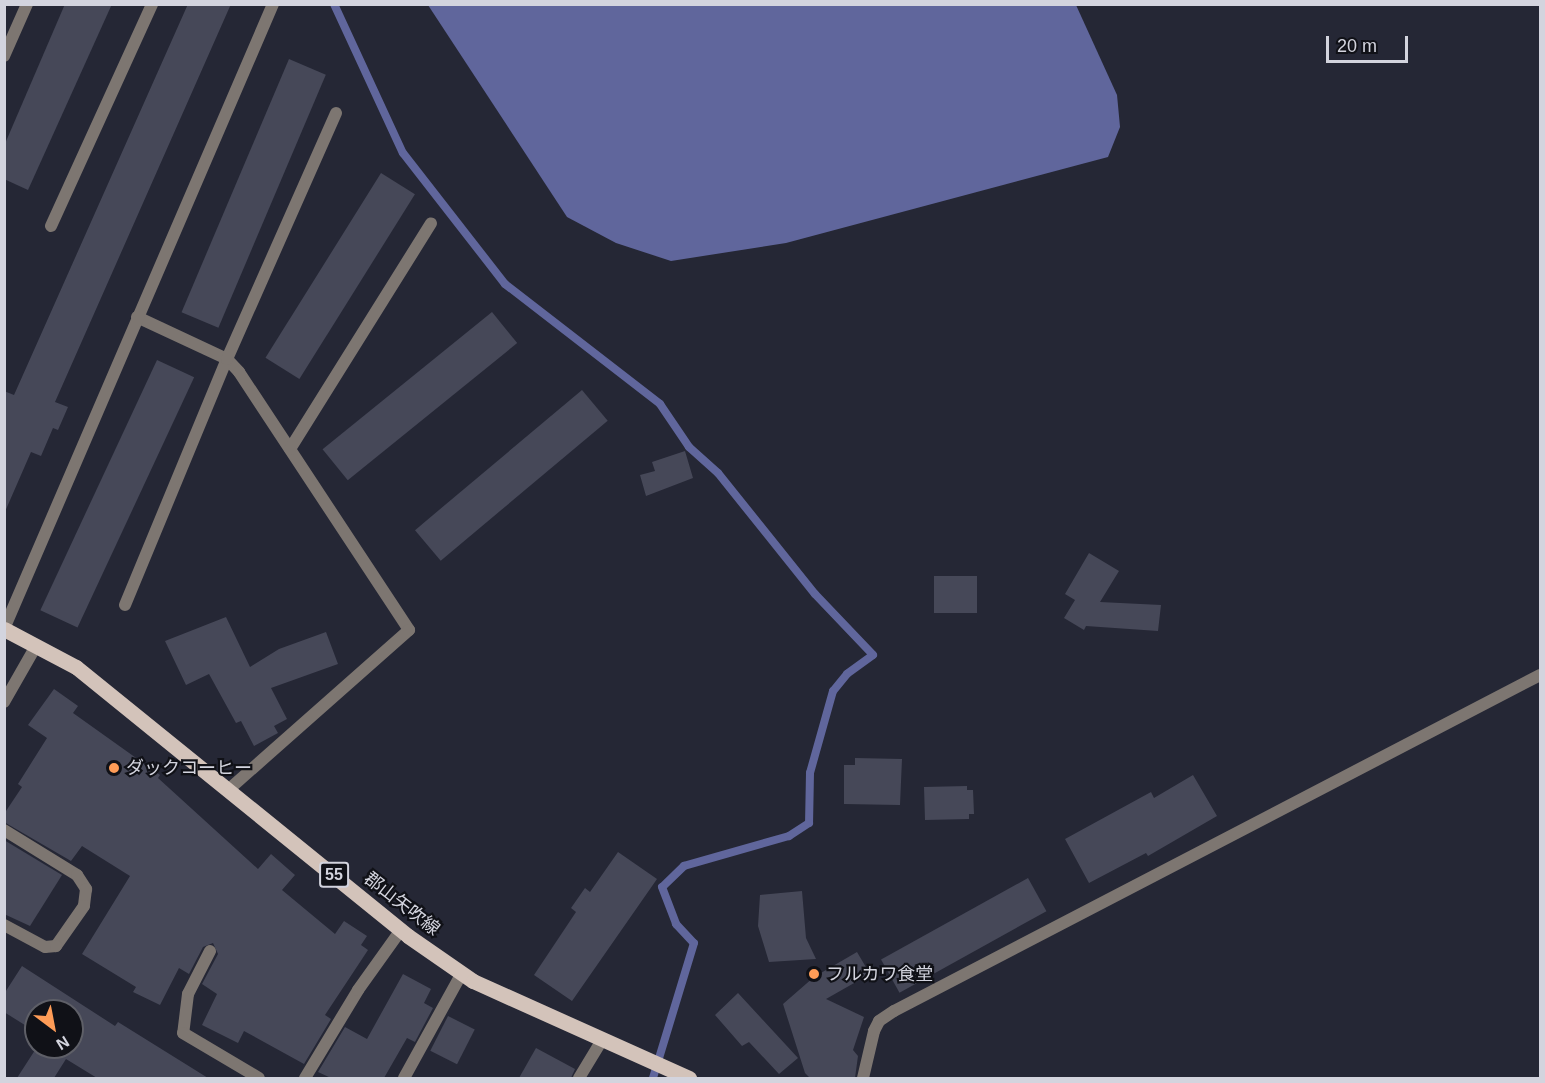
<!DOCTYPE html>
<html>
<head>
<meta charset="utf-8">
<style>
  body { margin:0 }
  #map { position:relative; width:1545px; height:1083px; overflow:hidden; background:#252735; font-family:Arial,"Noto Sans JP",sans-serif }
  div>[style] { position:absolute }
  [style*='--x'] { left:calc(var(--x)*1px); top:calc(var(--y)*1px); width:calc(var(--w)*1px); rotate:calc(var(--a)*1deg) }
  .water>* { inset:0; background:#60669c }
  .stream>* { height:8px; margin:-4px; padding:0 4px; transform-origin:4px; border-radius:4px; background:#60669c }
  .building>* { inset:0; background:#464858; transform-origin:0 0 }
  .minor>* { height:12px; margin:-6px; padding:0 6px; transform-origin:6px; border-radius:6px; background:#7d7671 }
  .primary>* { height:15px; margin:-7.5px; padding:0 7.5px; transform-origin:7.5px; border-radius:7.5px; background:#d3c3ba }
  .dots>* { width:16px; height:16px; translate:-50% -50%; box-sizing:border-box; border:3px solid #101117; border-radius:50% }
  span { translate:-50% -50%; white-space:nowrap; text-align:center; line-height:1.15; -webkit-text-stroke:4.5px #101117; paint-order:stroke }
  .shield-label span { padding:2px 4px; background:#101117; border:2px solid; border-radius:4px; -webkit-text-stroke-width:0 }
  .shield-label { font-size:16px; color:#d3d4de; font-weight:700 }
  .poi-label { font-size:18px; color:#d3d4de }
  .left { translate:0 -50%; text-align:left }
  .street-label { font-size:18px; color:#d3d4de }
  .frame { position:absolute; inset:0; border:6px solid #d3d4de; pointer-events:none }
  .north { position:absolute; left:24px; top:999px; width:60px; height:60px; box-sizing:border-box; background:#101117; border:2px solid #5e5f67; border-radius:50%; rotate:148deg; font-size:16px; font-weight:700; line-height:24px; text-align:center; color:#d3d4de }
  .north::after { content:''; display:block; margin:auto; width:21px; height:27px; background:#fe9c57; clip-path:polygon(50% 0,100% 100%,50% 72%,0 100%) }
  .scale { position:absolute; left:1326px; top:36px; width:82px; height:27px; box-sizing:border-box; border:3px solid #d3d4de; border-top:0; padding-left:8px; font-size:18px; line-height:21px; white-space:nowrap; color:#d3d4de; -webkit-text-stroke:4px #101117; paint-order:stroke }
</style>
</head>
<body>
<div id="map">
  <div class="water">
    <i style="clip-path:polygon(428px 5px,1076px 5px,1117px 95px,1120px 127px,1108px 157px,786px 243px,671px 261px,616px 243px,567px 217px)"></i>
  </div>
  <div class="stream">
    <i style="--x:334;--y:4;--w:164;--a:65.2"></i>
    <i style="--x:403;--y:153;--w:166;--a:52.1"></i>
    <i style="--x:505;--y:284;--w:196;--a:37.7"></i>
    <i style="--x:660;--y:404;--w:52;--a:56"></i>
    <i style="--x:689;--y:447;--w:39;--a:42"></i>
    <i style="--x:718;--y:473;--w:155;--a:51.3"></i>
    <i style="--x:815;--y:594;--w:84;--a:46.4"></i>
    <i style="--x:873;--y:655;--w:32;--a:144"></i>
    <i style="--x:847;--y:674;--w:22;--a:129"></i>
    <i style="--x:833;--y:691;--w:85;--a:105.7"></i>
    <i style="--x:810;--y:773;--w:50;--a:91.1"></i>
    <i style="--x:809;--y:823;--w:24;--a:147"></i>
    <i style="--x:789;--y:836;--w:109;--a:164.1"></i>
    <i style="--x:684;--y:866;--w:30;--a:136"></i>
    <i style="--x:662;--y:887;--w:40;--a:69"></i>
    <i style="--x:676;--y:924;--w:26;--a:47"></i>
    <i style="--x:694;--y:943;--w:141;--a:106.9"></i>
  </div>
  <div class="building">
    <i style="clip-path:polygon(65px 4px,112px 4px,28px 190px,4px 179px,4px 146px)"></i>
    <i style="clip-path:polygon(188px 4px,231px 4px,55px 402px,68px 407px,58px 430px,53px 428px,41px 456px,31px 452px,4px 514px,4px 391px,14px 395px)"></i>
    <i style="left:289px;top:59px;width:40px;height:275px;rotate:23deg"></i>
    <i style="left:381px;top:173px;width:40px;height:218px;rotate:32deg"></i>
    <i style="left:492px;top:312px;width:40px;height:218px;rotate:51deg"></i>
    <i style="left:157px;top:360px;width:41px;height:276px;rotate:25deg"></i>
    <i style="left:582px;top:390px;width:40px;height:218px;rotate:50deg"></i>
    <i style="clip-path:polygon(685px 451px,693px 478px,646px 496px,640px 475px,655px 471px,652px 462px)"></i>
    <i style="clip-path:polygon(1089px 553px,1119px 571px,1100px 602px,1161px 605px,1158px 631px,1086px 626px,1084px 630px,1064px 618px,1075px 600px,1065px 594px)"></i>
    <i style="left:934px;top:576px;width:43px;height:37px"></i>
    <i style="clip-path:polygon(226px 617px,250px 667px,279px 649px,326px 632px,338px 664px,271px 688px,287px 719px,274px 726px,278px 733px,254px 746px,241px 721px,236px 723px,209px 674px,186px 685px,165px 641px)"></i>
    <i style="clip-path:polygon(54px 689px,78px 706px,73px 713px,160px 775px,158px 778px,258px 869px,271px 854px,295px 875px,282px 890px,335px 934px,344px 921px,367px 936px,361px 945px,368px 950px,325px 1015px,331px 1019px,304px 1064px,244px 1031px,238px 1043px,202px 1025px,217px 994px,202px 984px,218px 954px,213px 943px,203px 947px,189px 974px,179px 968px,160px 1005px,133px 992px,136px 987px,82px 954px,130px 876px,82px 846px,71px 861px,4px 822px,4px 814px,22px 787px,18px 784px,47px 738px,28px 725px)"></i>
    <i style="clip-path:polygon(855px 758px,902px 759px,900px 805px,844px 804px,844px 765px,855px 765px)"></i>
    <i style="clip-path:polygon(1193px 775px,1217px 816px,1148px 856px,1146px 853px,1089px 883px,1065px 839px,1151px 792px,1154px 798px)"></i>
    <i style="clip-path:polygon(967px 786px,967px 790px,973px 790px,974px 814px,969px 814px,969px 819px,925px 820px,924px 787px)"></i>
    <i style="clip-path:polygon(4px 840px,62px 875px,30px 926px,4px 914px)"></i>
    <i style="clip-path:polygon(618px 852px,657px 879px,572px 1001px,534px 975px,576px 912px,571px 908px,585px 888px,590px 892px)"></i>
    <i style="left:1028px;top:878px;width:38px;height:168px;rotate:61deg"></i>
    <i style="clip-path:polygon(802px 891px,806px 938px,816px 959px,769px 962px,758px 926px,760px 895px)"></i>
    <i style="clip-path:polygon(857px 952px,870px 974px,826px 999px,864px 1017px,853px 1050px,858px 1056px,855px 1078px,810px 1078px,805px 1073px,783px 1004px,814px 977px)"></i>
    <i style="clip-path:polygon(22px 966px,115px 1026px,118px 1022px,208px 1078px,97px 1078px,66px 1059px,54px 1078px,17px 1078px,37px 1047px,72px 1047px,72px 1011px,36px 1011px,36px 1032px,4px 1012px,4px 994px)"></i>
    <i style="clip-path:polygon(403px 974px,431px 989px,424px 1003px,433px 1008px,415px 1042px,407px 1038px,384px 1078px,331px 1078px,318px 1072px,345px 1027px,367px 1039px)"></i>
    <i style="clip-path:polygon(738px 993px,798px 1058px,779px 1074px,749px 1042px,742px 1046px,715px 1015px)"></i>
    <i style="left:448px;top:1016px;width:30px;height:39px;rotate:27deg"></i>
    <i style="clip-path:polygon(536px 1048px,575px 1069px,571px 1078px,519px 1078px)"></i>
  </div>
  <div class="minor">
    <i style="--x:4;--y:56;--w:57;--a:-66.1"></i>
    <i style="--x:51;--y:226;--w:244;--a:-65.5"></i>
    <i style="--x:137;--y:317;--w:99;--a:25"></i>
    <i style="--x:227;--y:359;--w:18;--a:47"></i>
    <i style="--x:239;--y:372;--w:309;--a:56.6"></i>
    <i style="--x:409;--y:630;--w:240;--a:138.5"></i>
    <i style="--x:290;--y:449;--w:266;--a:-58"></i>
    <i style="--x:125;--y:605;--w:266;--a:-67.5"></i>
    <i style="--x:227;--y:359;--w:269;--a:-66.1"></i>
    <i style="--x:4;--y:629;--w:680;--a:-66.71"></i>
    <i style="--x:4;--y:702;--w:64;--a:-60.3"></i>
    <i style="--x:4;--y:830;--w:86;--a:31.7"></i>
    <i style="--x:77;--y:875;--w:17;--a:57"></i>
    <i style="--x:86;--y:889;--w:17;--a:97"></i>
    <i style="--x:84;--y:906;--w:49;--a:125"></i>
    <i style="--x:56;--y:946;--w:11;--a:175"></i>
    <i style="--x:45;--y:947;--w:47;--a:-151.8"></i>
    <i style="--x:210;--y:951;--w:48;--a:117.1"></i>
    <i style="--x:188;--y:994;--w:39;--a:97"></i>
    <i style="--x:183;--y:1033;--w:88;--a:30.6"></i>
    <i style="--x:305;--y:1078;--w:103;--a:-58.9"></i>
    <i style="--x:358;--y:990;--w:74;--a:-54.4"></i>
    <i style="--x:404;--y:1078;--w:120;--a:-61.1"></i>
    <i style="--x:579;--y:1078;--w:44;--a:-58.8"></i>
    <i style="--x:863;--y:1078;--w:48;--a:-76.8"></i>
    <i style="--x:874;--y:1031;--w:11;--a:-63"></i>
    <i style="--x:879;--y:1021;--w:18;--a:-34"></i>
    <i style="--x:894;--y:1011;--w:728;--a:-27.48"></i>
  </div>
  <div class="primary">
    <i style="--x:4;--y:629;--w:81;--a:27.8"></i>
    <i style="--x:76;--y:667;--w:427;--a:39"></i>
    <i style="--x:408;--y:936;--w:79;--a:34.7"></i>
    <i style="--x:473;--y:981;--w:237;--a:24.2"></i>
  </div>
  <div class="dots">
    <i style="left:114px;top:768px;background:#fe9c57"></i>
    <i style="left:814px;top:974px;background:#fe9c57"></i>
  </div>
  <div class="shield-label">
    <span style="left:334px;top:875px">55</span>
  </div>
  <div class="poi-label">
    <span class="left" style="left:126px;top:768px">ダックコーヒー</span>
    <span class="left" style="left:826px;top:974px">フルカワ食堂</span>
  </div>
  <div class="street-label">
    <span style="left:402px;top:904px;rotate:38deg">郡山矢吹線</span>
  </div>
  <div class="frame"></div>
  <div class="north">N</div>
  <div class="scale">20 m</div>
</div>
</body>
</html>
